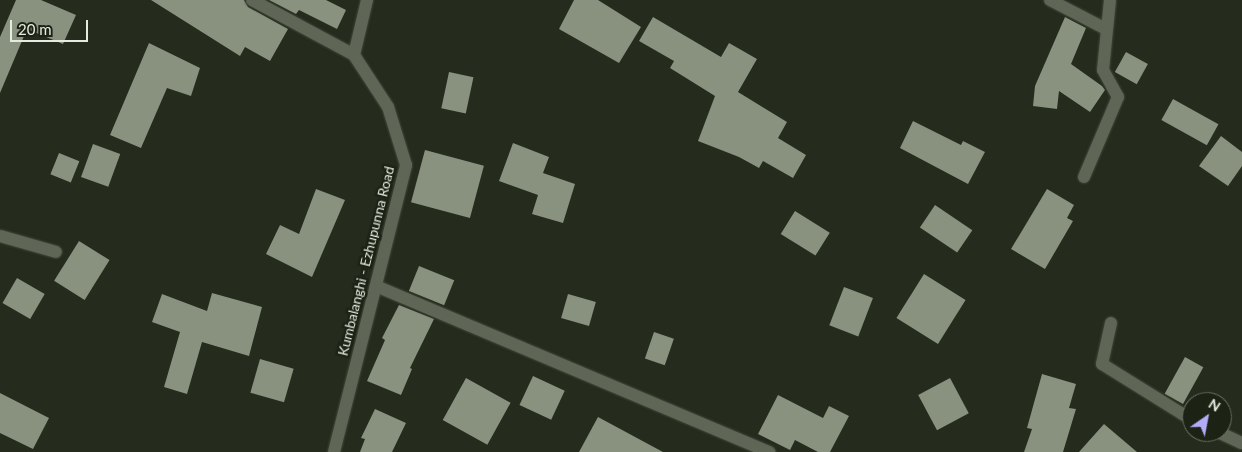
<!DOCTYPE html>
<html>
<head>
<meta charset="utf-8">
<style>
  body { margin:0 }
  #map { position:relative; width:1242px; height:452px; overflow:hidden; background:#252b1d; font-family:Lato,sans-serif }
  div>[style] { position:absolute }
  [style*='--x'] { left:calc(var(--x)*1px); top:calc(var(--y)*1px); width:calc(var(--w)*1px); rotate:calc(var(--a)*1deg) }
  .building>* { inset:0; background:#89917f; transform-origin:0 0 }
  .roads { filter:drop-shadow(0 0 1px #42483b) drop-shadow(0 0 1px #42483b) }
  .minor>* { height:12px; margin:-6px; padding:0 6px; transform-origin:6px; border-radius:6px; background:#5f6656 }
  .secondary>* { height:12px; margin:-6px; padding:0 6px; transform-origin:6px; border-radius:6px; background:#5f6656 }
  span { translate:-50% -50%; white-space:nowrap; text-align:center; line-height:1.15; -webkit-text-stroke:5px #1c2214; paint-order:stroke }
  .street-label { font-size:14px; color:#e6ebe1 }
  .north { position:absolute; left:1182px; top:392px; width:50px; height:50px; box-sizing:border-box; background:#1c2214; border:1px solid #6d7266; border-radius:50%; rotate:33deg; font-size:14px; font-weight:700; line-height:20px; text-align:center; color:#e6ebe1 }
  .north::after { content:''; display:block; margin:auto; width:18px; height:22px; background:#b2adf9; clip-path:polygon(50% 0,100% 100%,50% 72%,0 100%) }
  .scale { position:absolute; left:10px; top:20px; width:78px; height:22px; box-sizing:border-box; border:2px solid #e6ebe1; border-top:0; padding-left:6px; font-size:15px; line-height:18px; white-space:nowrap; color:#e6ebe1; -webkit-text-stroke:4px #1c2214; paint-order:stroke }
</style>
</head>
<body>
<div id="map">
  <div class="building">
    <i style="clip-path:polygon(16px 0,41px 0,76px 15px,63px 44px,27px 29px,0 93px,0 37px)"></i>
    <i style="clip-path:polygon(151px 0,244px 0,248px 7px,288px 29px,270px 61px,245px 47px,240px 56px)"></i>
    <i style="clip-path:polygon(269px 0,326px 0,346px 10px,337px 29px,299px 10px,296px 14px)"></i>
    <i style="clip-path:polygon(574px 0,598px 0,641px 27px,619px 63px,559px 29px)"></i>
    <i style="clip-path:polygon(653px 17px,721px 57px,729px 43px,757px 59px,738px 92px,787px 122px,778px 138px,806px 155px,793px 178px,763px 161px,759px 168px,739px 157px,698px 141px,715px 96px,670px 68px,674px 61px,639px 41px)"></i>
    <i style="clip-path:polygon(1065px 17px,1086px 28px,1071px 64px,1102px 86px,1105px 90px,1090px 112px,1059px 91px,1057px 109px,1033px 106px,1035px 86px)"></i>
    <i style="clip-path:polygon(149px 43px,200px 68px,191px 96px,167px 88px,141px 148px,110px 135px)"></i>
    <i style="left:1126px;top:52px;width:25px;height:23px;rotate:29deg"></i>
    <i style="left:449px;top:72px;width:25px;height:37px;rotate:12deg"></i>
    <i style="left:1173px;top:99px;width:52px;height:24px;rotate:29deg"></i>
    <i style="clip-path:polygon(913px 121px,961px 145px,963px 141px,985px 152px,968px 184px,900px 148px)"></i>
    <i style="clip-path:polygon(1221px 136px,1242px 152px,1242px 166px,1228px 186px,1199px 166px)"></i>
    <i style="clip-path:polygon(513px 143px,549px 157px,543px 173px,575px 184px,563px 223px,532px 214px,538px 195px,499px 181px)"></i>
    <i style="left:93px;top:144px;width:29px;height:35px;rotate:20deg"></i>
    <i style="left:425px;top:150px;width:61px;height:54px;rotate:15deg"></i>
    <i style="left:59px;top:153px;width:22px;height:23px;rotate:22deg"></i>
    <i style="clip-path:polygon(316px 189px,345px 200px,312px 277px,266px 254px,280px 225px,299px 234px)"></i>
    <i style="clip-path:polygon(1047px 189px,1074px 205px,1067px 218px,1073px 221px,1045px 269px,1011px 249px)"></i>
    <i style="left:935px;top:205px;width:45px;height:27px;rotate:34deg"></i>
    <i style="left:795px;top:211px;width:41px;height:27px;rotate:32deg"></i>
    <i style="left:79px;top:241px;width:36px;height:47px;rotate:32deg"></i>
    <i style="left:419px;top:266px;width:38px;height:27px;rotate:22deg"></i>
    <i style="left:924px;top:274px;width:49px;height:52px;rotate:32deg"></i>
    <i style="left:17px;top:278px;width:32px;height:29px;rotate:30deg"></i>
    <i style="left:844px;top:287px;width:31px;height:41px;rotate:21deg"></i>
    <i style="clip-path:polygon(212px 293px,262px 307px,249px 356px,202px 342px,187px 394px,164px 387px,180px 332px,152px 322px,162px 294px,207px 311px)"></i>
    <i style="left:568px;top:294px;width:29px;height:25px;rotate:16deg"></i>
    <i style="clip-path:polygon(399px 305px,434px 319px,410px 368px,412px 369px,401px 395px,367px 381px,385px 340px,382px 338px)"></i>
    <i style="left:654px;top:332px;width:21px;height:28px;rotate:19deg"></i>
    <i style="left:1185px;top:357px;width:21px;height:42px;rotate:29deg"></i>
    <i style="left:260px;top:359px;width:35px;height:35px;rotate:16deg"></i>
    <i style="clip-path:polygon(1042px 374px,1076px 384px,1069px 408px,1076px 409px,1063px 452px,1024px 452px,1032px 429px,1027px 428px)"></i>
    <i style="left:533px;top:376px;width:35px;height:32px;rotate:25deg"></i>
    <i style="left:466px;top:378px;width:51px;height:48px;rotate:29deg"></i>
    <i style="left:950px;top:378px;width:40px;height:36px;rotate:62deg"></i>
    <i style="clip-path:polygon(0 393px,49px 418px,33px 449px,0 433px)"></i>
    <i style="clip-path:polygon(778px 395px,823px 418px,829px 406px,849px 416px,830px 452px,818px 452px,795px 440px,790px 450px,758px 434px)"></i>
    <i style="clip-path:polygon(375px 409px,406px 423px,392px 452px,360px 452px,365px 439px,361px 438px)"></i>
    <i style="clip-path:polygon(598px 417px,663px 452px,579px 452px)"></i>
    <i style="clip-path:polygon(1104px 424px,1137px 452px,1079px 452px)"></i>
  </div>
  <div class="roads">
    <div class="minor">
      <i style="--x:252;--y:0;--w:116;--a:28.3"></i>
      <i style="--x:1050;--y:0;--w:63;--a:27.4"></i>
      <i style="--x:1084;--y:177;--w:87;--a:-67"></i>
      <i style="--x:1118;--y:97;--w:31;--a:-119"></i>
      <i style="--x:1103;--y:70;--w:70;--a:-84.3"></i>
      <i style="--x:0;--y:236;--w:58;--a:15.9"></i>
      <i style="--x:376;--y:286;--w:427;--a:22.9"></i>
      <i style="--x:1111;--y:323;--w:42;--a:102.4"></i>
      <i style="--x:1102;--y:364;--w:106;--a:31.9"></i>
      <i style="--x:1218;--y:432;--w:26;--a:25"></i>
    </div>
    <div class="secondary">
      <i style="--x:334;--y:452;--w:296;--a:-75.9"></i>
      <i style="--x:406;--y:165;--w:61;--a:-107.2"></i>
      <i style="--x:388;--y:107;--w:62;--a:-123.2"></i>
      <i style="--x:354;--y:55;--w:57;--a:-76.7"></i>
    </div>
  </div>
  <div class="street-label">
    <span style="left:366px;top:261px;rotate:-76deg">Kumbalanghi - Ezhupunna Road</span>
  </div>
  <div class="north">N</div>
  <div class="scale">20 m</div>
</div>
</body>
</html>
